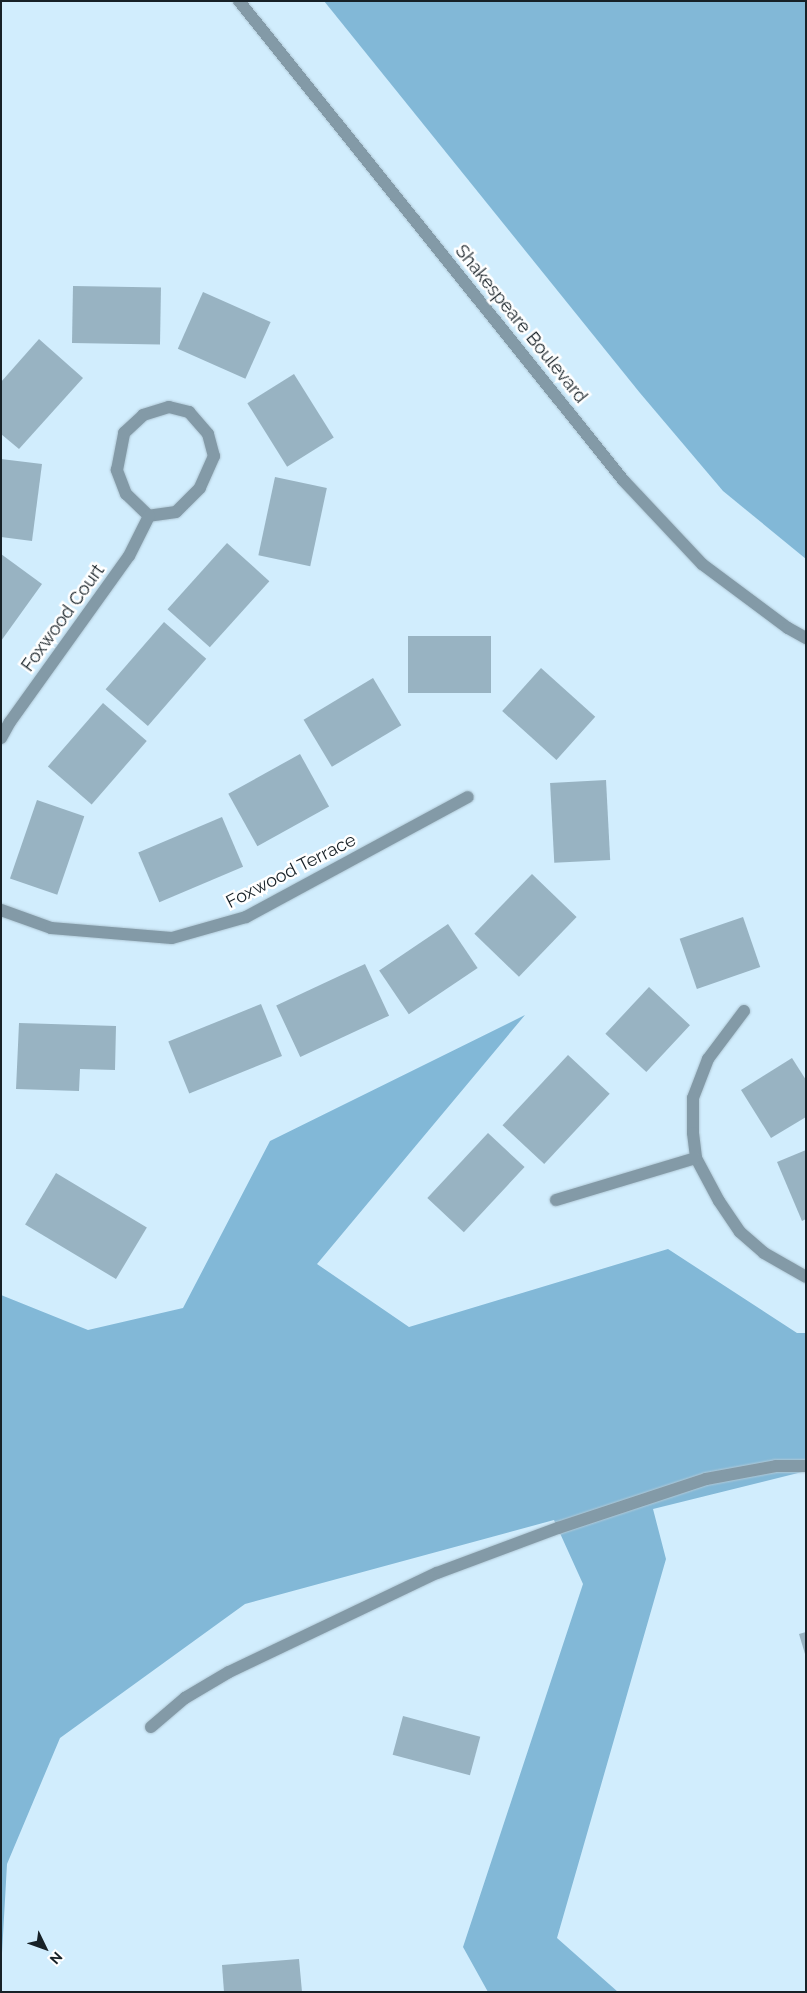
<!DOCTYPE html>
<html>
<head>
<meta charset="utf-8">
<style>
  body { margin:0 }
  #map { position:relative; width:807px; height:1993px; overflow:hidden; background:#d1edfd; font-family:Raleway,sans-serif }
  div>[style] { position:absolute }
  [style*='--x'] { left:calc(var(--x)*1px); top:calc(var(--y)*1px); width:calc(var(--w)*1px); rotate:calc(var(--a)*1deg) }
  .forest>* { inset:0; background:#82b8d7 }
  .building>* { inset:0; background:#98b3c2; transform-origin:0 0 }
  .roads { filter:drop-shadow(0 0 1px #b0c8d6) drop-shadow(0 0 1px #b0c8d6) }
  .service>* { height:12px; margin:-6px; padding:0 6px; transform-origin:6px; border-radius:6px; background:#839aa7 }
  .minor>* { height:12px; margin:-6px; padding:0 6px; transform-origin:6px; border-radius:6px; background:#839aa7 }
  .tertiary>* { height:12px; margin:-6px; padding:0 6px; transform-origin:6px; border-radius:6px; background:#839aa7 }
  span { translate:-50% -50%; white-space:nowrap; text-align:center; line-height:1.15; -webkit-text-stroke:5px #fff; paint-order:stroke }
  .street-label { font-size:18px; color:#172127 }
  .frame { position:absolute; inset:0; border:2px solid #172127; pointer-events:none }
  .north { position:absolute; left:20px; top:1923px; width:50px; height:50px; -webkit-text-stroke:4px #fff; paint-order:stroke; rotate:132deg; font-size:14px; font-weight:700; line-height:20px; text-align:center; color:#172127 }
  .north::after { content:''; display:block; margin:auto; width:18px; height:22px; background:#172127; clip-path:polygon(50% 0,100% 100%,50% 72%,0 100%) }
</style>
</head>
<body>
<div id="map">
  <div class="forest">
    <i style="clip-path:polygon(324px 1px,806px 1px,806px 559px,723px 491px,640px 393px)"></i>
    <i style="clip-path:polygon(525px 1015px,317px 1264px,409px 1327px,668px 1249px,797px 1333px,806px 1333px,806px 1471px,653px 1509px,666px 1559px,557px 1938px,618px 1992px,488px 1992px,463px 1947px,583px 1584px,554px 1520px,245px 1604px,60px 1738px,7px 1864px,1px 1971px,1px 1295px,88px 1330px,183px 1308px,270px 1141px)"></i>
  </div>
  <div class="building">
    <i style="left:73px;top:286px;width:88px;height:57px;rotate:1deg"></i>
    <i style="left:203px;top:292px;width:74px;height:62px;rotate:24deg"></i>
    <i style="clip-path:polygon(39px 339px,83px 378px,19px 449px,1px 434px,1px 382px)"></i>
    <i style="left:294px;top:374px;width:75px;height:55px;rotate:58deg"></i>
    <i style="clip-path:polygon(1px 459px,42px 464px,32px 541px,1px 537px)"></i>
    <i style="left:275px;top:477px;width:53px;height:80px;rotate:12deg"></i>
    <i style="left:227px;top:543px;width:57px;height:89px;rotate:42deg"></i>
    <i style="clip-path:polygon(1px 554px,42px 584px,1px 641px)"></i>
    <i style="left:164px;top:622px;width:56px;height:89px;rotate:41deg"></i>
    <i style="left:408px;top:636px;width:83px;height:57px"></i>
    <i style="left:541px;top:668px;width:73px;height:58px;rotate:42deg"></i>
    <i style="left:373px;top:678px;width:55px;height:81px;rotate:59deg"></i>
    <i style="left:103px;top:703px;width:58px;height:84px;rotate:41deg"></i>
    <i style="left:300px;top:754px;width:60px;height:82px;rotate:61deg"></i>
    <i style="left:606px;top:780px;width:80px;height:56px;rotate:87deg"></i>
    <i style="left:37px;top:800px;width:50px;height:83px;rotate:19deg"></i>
    <i style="left:222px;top:817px;width:54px;height:91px;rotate:67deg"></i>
    <i style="left:532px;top:874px;width:62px;height:83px;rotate:44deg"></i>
    <i style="left:743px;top:917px;width:53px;height:67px;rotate:71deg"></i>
    <i style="left:448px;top:924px;width:53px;height:83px;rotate:56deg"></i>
    <i style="left:365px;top:964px;width:57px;height:98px;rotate:65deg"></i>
    <i style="left:649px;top:987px;width:56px;height:64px;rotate:43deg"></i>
    <i style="left:261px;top:1004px;width:56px;height:100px;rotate:68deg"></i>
    <i style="clip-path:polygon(19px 1023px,116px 1026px,115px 1070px,80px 1069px,79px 1091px,16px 1089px)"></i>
    <i style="left:568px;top:1055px;width:57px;height:96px;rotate:43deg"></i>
    <i style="clip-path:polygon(792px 1058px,806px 1080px,806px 1117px,771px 1138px,741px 1090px)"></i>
    <i style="left:488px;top:1133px;width:50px;height:89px;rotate:43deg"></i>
    <i style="clip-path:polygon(806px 1150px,806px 1219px,802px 1221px,777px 1162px)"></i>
    <i style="left:56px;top:1173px;width:106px;height:60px;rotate:31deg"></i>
    <i style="clip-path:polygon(806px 1632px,806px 1654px,805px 1654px,799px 1634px)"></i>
    <i style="left:403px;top:1716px;width:80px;height:40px;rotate:15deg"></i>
    <i style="clip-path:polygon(299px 1959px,302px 1992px,224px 1992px,222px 1965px)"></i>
  </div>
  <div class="roads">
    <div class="service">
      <i style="--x:744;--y:1011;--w:60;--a:126.9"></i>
      <i style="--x:708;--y:1059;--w:42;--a:111"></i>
      <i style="--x:693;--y:1098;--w:35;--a:90"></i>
      <i style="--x:693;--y:1133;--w:25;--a:83"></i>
      <i style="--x:696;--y:1158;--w:49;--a:61.9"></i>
      <i style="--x:719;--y:1201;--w:37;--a:56"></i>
      <i style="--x:740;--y:1232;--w:32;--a:41"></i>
      <i style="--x:764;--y:1253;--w:48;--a:29.7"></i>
      <i style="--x:556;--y:1200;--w:146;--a:-16.7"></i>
      <i style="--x:151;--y:1727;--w:45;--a:-40.5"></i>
      <i style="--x:185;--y:1698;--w:51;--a:-30.6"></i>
      <i style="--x:229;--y:1672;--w:230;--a:-25.5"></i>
      <i style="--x:437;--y:1573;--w:129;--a:-20.4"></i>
      <i style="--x:558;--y:1528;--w:156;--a:-18.3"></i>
      <i style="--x:706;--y:1479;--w:71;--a:-10.5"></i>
      <i style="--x:776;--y:1466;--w:30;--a:0"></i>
    </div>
    <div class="minor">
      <i style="--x:169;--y:407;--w:21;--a:14"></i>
      <i style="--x:189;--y:412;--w:29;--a:49"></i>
      <i style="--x:208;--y:434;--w:23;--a:75"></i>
      <i style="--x:214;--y:456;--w:35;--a:114"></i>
      <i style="--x:200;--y:488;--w:34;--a:135"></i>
      <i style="--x:176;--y:512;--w:27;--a:172"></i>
      <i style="--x:149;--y:516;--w:32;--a:-136"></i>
      <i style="--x:126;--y:494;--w:26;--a:-111"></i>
      <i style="--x:117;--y:470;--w:38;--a:-79"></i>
      <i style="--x:124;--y:433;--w:26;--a:-43"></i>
      <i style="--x:143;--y:415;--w:27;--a:-17"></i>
      <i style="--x:1;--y:738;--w:18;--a:-61"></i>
      <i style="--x:10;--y:722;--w:204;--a:-54.4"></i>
      <i style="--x:129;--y:556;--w:45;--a:-63.4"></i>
      <i style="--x:1;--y:910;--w:53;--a:19.8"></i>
      <i style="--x:51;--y:928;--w:121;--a:4.7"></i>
      <i style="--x:172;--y:938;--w:77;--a:-15.8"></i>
      <i style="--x:246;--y:917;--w:252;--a:-28.4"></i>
    </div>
    <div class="tertiary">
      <i style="--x:239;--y:1;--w:615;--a:51.27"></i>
      <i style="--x:624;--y:481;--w:114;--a:46.8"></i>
      <i style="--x:702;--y:564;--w:107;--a:36.7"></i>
      <i style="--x:788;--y:628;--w:21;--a:29"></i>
    </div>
  </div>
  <div class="street-label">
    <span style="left:521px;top:324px;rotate:51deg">Shakespeare Boulevard</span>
    <span style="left:63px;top:618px;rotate:-54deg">Foxwood Court</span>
    <span style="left:291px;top:871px;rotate:-27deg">Foxwood Terrace</span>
  </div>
  <div class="frame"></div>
  <div class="north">N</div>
</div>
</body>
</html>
